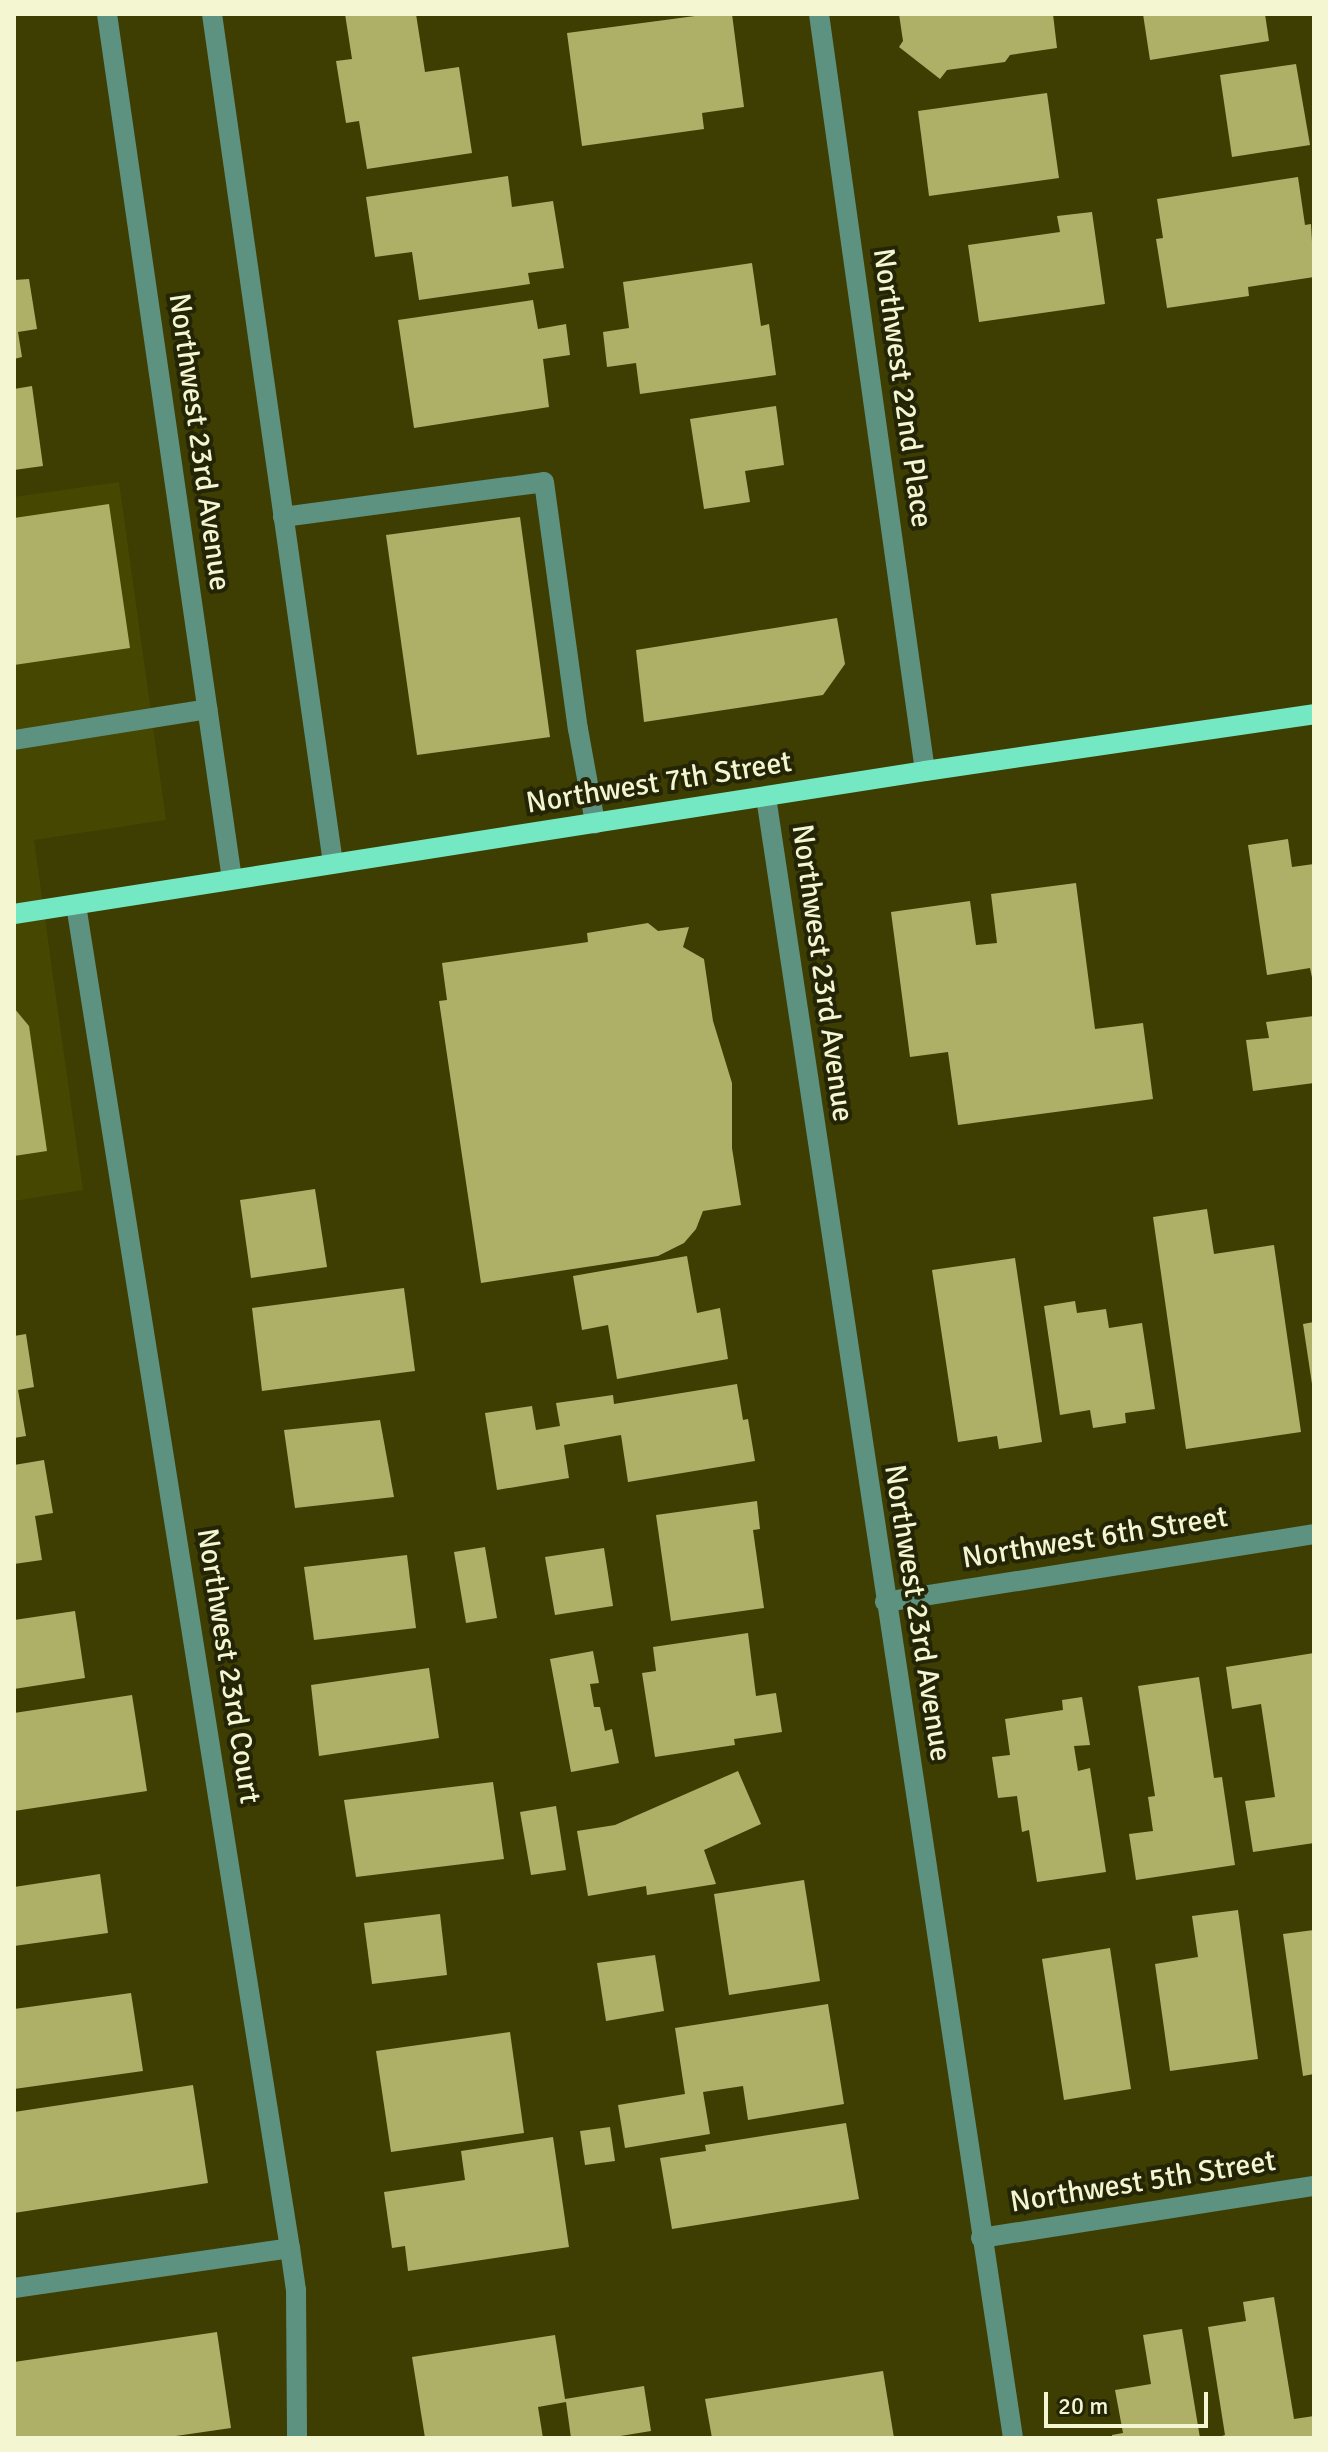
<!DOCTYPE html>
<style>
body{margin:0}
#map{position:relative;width:1328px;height:2452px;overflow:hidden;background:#3e3e02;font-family:Signika,sans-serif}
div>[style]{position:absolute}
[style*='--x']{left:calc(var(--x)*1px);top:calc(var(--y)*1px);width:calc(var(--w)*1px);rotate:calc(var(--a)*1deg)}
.built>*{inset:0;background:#464700}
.building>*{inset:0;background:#aeb068}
.minor>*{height:20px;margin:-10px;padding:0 10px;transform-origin:10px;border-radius:10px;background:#5d9280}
.major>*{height:20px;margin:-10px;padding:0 10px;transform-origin:10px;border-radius:10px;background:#73e8c3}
span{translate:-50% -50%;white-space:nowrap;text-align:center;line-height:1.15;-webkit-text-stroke:8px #242406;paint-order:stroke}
.street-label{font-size:30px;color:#f3f6d1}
.frame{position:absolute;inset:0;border:16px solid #f3f6d1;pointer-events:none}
.scale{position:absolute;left:1044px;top:2392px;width:164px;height:36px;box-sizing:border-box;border:4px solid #f3f6d1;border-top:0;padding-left:10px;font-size:24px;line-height:28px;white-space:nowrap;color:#f3f6d1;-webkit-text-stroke:6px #242406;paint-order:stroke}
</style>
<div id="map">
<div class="built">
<i style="clip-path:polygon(119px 482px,166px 820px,34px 840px,83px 1190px,14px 1201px,14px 497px)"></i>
</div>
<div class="building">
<i style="clip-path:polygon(345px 14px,416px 14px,425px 72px,459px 67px,472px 153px,367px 169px,359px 121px,346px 123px,336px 61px,352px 59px)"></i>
<i style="clip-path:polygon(710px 14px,732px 14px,744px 107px,702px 113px,704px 129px,582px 146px,567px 33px)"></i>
<i style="clip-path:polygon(899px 14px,1053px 14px,1057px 48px,1010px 55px,1005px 62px,947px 70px,940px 79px,899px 47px,903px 41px)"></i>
<i style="clip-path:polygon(1143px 14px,1265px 14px,1269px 41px,1150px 60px)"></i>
<i style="clip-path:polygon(1296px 64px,1310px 145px,1232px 157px,1220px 75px)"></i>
<i style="clip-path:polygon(1047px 93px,1059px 178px,929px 196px,918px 111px)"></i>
<i style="clip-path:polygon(508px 176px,512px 207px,553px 201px,564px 268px,528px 273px,530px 284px,419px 300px,412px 252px,375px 257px,366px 197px)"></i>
<i style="clip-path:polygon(1298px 177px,1305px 225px,1311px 224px,1314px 277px,1248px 287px,1249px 296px,1167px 308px,1156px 239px,1163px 238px,1157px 199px)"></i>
<i style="clip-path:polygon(1092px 212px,1105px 304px,979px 322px,968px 245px,1060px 232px,1057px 216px)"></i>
<i style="clip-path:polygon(752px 263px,761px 326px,769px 324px,776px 375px,640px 394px,636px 363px,607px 367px,603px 332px,629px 328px,623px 282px)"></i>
<i style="clip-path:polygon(29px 279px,37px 329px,18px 332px,22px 357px,14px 359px,14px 280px)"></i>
<i style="clip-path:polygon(533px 300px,538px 329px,566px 324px,570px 355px,543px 359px,549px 407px,414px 428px,398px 320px)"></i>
<i style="clip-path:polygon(32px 386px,43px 466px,14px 470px,14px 389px)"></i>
<i style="clip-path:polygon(776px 406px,784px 465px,745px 471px,750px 502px,704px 509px,690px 419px)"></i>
<i style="clip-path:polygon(109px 504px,130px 648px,14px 665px,14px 518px)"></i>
<i style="clip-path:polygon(520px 517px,550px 737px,417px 755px,386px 535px)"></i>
<i style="clip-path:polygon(837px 618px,845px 664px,823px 695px,644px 722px,636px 650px)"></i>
<i style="clip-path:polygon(1288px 839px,1292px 867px,1314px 864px,1314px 987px,1310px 968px,1267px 975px,1248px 845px)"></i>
<i style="clip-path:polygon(1076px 883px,1095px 1029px,1143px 1023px,1153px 1099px,958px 1125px,948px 1052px,910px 1057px,891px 912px,970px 901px,976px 945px,997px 943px,991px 894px)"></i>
<i style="clip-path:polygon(648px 923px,658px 931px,689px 927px,683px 947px,704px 959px,713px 1021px,732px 1083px,732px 1148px,741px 1205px,703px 1211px,696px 1229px,684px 1243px,658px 1256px,481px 1283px,439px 1001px,447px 1000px,442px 963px,588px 942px,587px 933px)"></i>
<i style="clip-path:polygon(14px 1008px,29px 1026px,47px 1151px,14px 1156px)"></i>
<i style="clip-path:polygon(1314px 1016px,1314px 1083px,1253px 1091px,1246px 1040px,1269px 1038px,1266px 1022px)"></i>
<i style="clip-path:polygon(315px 1189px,327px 1267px,251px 1278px,240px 1200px)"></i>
<i style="clip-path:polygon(1207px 1209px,1214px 1254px,1274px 1245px,1301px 1432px,1186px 1449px,1153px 1217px)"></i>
<i style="clip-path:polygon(687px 1256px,697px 1313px,720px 1308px,728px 1359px,617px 1379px,608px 1325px,582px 1330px,573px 1276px)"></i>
<i style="clip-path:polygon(1015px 1258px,1042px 1442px,999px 1449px,997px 1436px,958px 1442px,932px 1270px)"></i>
<i style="clip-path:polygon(404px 1288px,415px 1371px,262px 1391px,252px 1308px)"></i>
<i style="clip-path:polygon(1075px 1301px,1077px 1313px,1106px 1309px,1109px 1328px,1142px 1323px,1155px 1409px,1125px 1413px,1126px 1423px,1093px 1428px,1090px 1410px,1060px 1415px,1044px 1306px)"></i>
<i style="clip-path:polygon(1314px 1322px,1314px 1384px,1312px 1384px,1303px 1324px)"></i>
<i style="clip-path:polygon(26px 1334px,34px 1387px,18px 1390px,26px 1436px,14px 1438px,14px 1336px)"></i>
<i style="clip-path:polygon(737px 1384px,743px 1420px,748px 1419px,755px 1461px,628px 1482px,621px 1435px,564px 1445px,569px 1478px,497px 1490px,485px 1413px,532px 1406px,536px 1430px,560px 1426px,556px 1403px,613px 1395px,614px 1404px)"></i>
<i style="clip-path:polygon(380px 1420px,394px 1497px,295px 1508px,284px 1430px)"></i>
<i style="clip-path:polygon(44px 1460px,53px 1513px,35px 1516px,42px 1560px,14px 1564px,14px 1465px)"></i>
<i style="clip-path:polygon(757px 1501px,760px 1529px,753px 1530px,764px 1608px,671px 1621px,656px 1515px)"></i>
<i style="clip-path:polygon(485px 1547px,497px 1618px,466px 1623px,454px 1552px)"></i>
<i style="clip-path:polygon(604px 1548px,613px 1606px,555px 1615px,545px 1557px)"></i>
<i style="clip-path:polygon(407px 1555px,416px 1628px,314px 1640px,304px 1567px)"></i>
<i style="clip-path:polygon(75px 1611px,85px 1678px,14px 1689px,14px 1620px)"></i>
<i style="clip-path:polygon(748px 1633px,756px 1696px,776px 1693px,782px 1732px,734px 1739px,735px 1745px,655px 1757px,642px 1673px,656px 1671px,653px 1647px)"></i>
<i style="clip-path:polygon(593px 1651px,599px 1683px,590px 1684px,594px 1707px,600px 1707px,605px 1731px,612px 1729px,619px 1763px,571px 1772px,550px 1659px)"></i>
<i style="clip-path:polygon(1314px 1653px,1314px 1843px,1253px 1852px,1245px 1801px,1275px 1797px,1261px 1704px,1232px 1709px,1226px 1667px)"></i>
<i style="clip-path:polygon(429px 1668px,439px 1738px,319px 1756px,311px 1685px)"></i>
<i style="clip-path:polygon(1199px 1677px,1214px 1778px,1222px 1777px,1235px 1865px,1136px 1880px,1129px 1834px,1153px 1831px,1148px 1797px,1155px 1796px,1138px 1686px)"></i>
<i style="clip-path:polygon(132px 1695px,147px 1791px,14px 1811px,14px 1713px)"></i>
<i style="clip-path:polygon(1082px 1697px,1090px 1745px,1074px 1746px,1078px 1771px,1090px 1768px,1106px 1872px,1037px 1882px,1029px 1830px,1022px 1832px,1017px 1796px,998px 1798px,992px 1757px,1010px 1755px,1005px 1719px,1063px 1710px,1062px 1700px)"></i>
<i style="clip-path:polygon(738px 1771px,761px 1824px,704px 1850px,716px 1884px,647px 1895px,646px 1886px,588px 1896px,577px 1831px,615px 1825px)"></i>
<i style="clip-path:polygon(493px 1782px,504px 1859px,356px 1877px,344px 1800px)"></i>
<i style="clip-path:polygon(556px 1806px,566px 1870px,531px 1875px,520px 1812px)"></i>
<i style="clip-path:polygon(100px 1874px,108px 1933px,14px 1946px,14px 1887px)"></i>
<i style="clip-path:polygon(804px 1880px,820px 1981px,729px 1995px,714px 1894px)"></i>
<i style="clip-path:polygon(1238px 1910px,1258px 2059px,1170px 2071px,1155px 1964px,1198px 1957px,1192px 1916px)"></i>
<i style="clip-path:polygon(440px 1914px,447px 1975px,372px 1984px,364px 1923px)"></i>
<i style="clip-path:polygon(1314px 1930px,1314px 2074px,1303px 2076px,1283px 1934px)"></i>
<i style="clip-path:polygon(1110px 1948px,1131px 2089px,1064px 2100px,1042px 1959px)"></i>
<i style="clip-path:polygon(655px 1955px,664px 2011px,606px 2021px,597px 1963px)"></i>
<i style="clip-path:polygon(131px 1993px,143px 2071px,14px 2089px,14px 2009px)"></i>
<i style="clip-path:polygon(828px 2004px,844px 2104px,748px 2120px,743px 2086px,703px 2092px,710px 2134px,625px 2148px,618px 2105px,685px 2094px,675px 2028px)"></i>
<i style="clip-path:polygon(510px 2032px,524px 2133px,391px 2152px,376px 2051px)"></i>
<i style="clip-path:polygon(193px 2085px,208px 2183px,14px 2213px,14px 2112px)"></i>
<i style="clip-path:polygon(846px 2123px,859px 2199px,672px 2229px,660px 2158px,706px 2151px,705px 2145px)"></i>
<i style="clip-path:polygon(610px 2127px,615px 2161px,585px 2165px,580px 2131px)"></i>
<i style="clip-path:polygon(553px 2137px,569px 2247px,408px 2271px,405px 2246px,392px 2248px,384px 2192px,465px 2180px,461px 2151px)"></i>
<i style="clip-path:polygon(1274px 2297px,1294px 2419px,1314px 2416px,1314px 2438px,1216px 2438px,1225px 2435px,1208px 2327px,1246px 2321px,1243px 2302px)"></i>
<i style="clip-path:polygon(1182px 2329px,1200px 2438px,1112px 2438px,1112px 2435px,1123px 2433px,1115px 2390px,1151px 2384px,1143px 2335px)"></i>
<i style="clip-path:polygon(217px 2332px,231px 2428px,162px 2438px,14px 2438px,14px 2362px)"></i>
<i style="clip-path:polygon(555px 2335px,565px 2399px,644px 2386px,651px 2431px,608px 2438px,571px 2438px,566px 2402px,538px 2407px,543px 2438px,425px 2438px,412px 2357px)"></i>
<i style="clip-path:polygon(883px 2371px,894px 2438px,712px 2438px,705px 2399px)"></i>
</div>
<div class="minor">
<i style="--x:107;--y:14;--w:874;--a:81.78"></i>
<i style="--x:212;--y:14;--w:858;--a:81.89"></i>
<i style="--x:819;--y:14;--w:764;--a:82.03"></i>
<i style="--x:283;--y:517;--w:263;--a:-7.6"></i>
<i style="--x:544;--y:482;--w:249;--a:82.2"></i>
<i style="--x:578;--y:729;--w:96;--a:79.7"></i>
<i style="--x:14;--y:740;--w:196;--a:-9.1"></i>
<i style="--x:766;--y:797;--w:1659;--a:81.44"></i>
<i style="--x:76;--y:905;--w:1360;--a:80.95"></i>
<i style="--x:290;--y:2248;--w:42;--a:81.9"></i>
<i style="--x:296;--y:2290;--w:148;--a:89.6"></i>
<i style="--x:885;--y:1602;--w:434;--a:-9"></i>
<i style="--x:981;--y:2238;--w:337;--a:-8.9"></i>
<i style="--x:14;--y:2288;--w:279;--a:-8.2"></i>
</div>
<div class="major">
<i style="--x:14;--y:914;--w:922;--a:-8.92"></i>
<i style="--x:925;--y:771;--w:393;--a:-8.3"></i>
</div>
<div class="street-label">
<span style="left:902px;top:388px;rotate:82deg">Northwest 22nd Place</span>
<span style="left:199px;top:442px;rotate:82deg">Northwest 23rd Avenue</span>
<span style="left:659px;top:783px;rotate:-9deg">Northwest 7th Street</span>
<span style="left:822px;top:973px;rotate:82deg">Northwest 23rd Avenue</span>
<span style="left:1095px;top:1538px;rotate:-9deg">Northwest 6th Street</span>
<span style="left:917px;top:1613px;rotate:81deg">Northwest 23rd Avenue</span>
<span style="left:228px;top:1666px;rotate:81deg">Northwest 23rd Court</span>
<span style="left:1143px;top:2182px;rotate:-9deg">Northwest 5th Street</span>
</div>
<div class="frame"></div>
<div class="scale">20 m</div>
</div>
